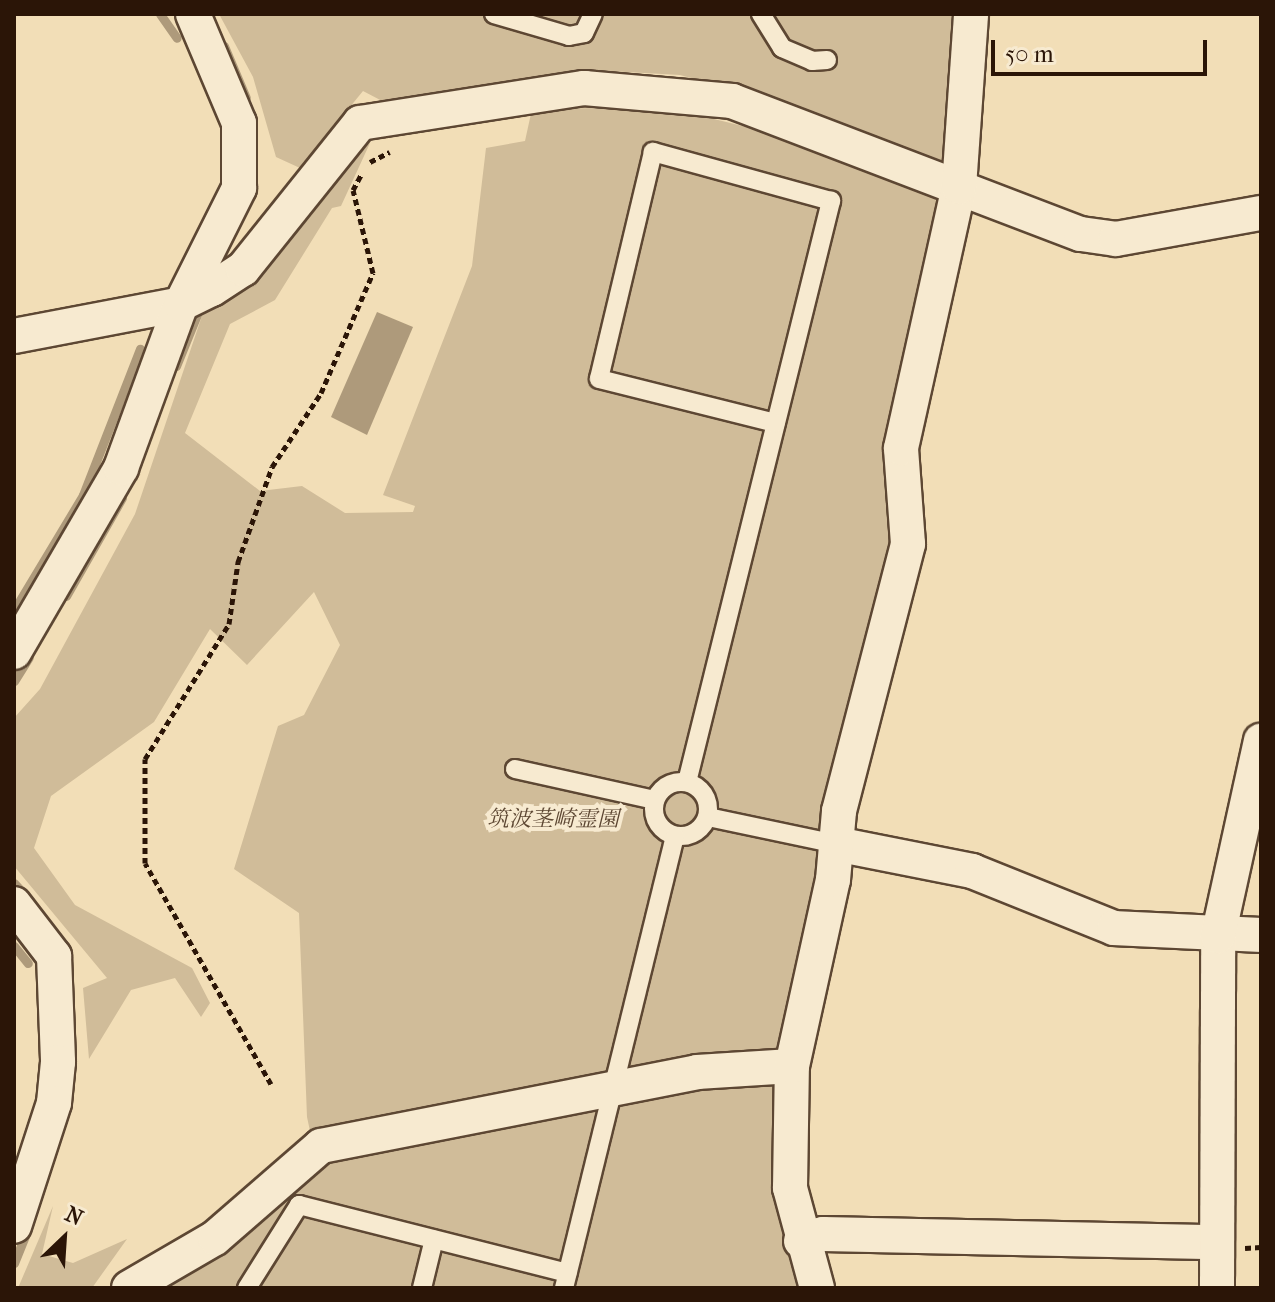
<!DOCTYPE html>
<meta charset="utf-8">
<style>
body{margin:0}
#map{position:relative;width:1275px;height:1302px;overflow:hidden;background:#f2deb7;font-family:"IM FELL French Canon","Noto Serif JP",serif}
div>[style]{position:absolute}
[style*='--x']{left:calc(var(--x)*1px);top:calc(var(--y)*1px);width:calc(var(--w)*1px);rotate:calc(var(--a)*1deg)}
.green>*{inset:0;background:#d0bc99}
.water>*{inset:0;background:#ae9a7b}
.stream>*{height:9px;margin:-4.5px;padding:0 4.5px;transform-origin:4.5px;border-radius:4.5px;background:#ae9a7b}
.path>*{height:5px;margin-top:-2.5px;transform-origin:0;background:repeating-linear-gradient(90deg,#2b1507 0 6px,transparent 0 10px)}
.roads{filter:drop-shadow(2px 0 #5d4733) drop-shadow(-2px 0 #5d4733) drop-shadow(0 2px #5d4733) drop-shadow(0 -2px #5d4733)}
.lane>*{height:18px;margin:-9px;padding:0 9px;transform-origin:9px;border-radius:9px;background:#f7ead0}
.lane>.ring{margin:-9px;padding:0;box-sizing:content-box;background:none;border:18px solid #f7ead0;border-radius:50%}
.street>*{height:34px;margin:-17px;padding:0 17px;transform-origin:17px;border-radius:17px;background:#f7ead0}
span{translate:-50% -50%;white-space:nowrap;text-align:center;line-height:1.15;-webkit-text-stroke:8px #f7ead0;paint-order:stroke}
.park-label{font-size:22px;color:#5d4733;font-style:italic}
.frame{position:absolute;inset:0;border:16px solid #2b1507;pointer-events:none}
.north{position:absolute;left:24px;top:1198px;width:80px;height:80px;-webkit-text-stroke:6px #f7ead0;paint-order:stroke;rotate:25deg;font-size:22px;font-weight:700;line-height:32px;text-align:center;color:#2b1507}
.north::after{content:'';display:block;margin:auto;width:28px;height:36px;background:#2b1507;clip-path:polygon(50% 0,100% 100%,50% 72%,0 100%)}
.scale{position:absolute;left:991px;top:40px;width:216px;height:36px;box-sizing:border-box;border:4px solid #2b1507;border-top:0;padding-left:10px;font-size:24px;line-height:28px;white-space:nowrap;color:#2b1507;-webkit-text-stroke:6px #f7ead0;paint-order:stroke}
</style>
<div id="map">
<div class="green">
<i style="clip-path:polygon(219px 14px,960px 14px,952px 170px,776px 101px,680px 75px,608px 71px,386px 103px,363px 91px,300px 168px,276px 157px,253px 77px)"></i>
<i style="clip-path:polygon(665px 107px,791px 138px,930px 191px,942px 211px,894px 540px,780px 1045px,807px 1288px,153px 1288px,316px 1159px,307px 1117px,299px 913px,234px 869px,278px 726px,304px 715px,340px 645px,314px 592px,247px 665px,210px 629px,154px 722px,51px 796px,34px 848px,75px 905px,192px 968px,210px 1003px,201px 1017px,175px 978px,131px 990px,89px 1059px,83px 988px,107px 978px,14px 866px,14px 718px,40px 689px,135px 514px,205px 307px,343px 159px,370px 143px,341px 206px,332px 208px,275px 300px,230px 324px,185px 433px,260px 491px,302px 486px,345px 513px,413px 512px,415px 506px,383px 495px,472px 266px,486px 148px,525px 141px,532px 109px)"></i>
<i style="clip-path:polygon(53px 1206px,42px 1254px,73px 1263px,127px 1239px,92px 1288px,18px 1288px)"></i>
</div>
<div class="water">
<i style="clip-path:polygon(377px 312px,413px 327px,367px 435px,331px 417px)"></i>
</div>
<div class="stream">
<i style="--x:160;--y:14;--w:29;--a:55"></i>
<i style="--x:224;--y:46;--w:56;--a:67.1"></i>
<i style="--x:176;--y:366;--w:58;--a:-67.8"></i>
<i style="--x:66;--y:596;--w:113;--a:-60.3"></i>
<i style="--x:14;--y:610;--w:134;--a:-59"></i>
<i style="--x:83;--y:495;--w:157;--a:-68.7"></i>
<i style="--x:14;--y:681;--w:28;--a:-58"></i>
<i style="--x:14;--y:883;--w:16;--a:47"></i>
<i style="--x:14;--y:946;--w:22;--a:51"></i>
<i style="--x:14;--y:1263;--w:37;--a:-68"></i>
</div>
<div class="path">
<i style="--x:370;--y:162;--w:22;--a:-27"></i>
<i style="--x:271;--y:1084;--w:254;--a:-119.7"></i>
<i style="--x:145;--y:863;--w:104;--a:-90"></i>
<i style="--x:145;--y:759;--w:159;--a:-58.1"></i>
<i style="--x:229;--y:624;--w:63;--a:-81.7"></i>
<i style="--x:238;--y:562;--w:101;--a:-70.3"></i>
<i style="--x:272;--y:467;--w:89;--a:-56.5"></i>
<i style="--x:321;--y:393;--w:131;--a:-66.6"></i>
<i style="--x:373;--y:273;--w:85;--a:-103.5"></i>
<i style="--x:353;--y:190;--w:19;--a:-62"></i>
<i style="--x:1245;--y:1248;--w:16;--a:-4"></i>
</div>
<div class="roads">
<div class="lane">
<i style="--x:494;--y:14;--w:78;--a:16.3"></i>
<i style="--x:569;--y:36;--w:15;--a:-11"></i>
<i style="--x:584;--y:33;--w:21;--a:-65"></i>
<i style="--x:761;--y:14;--w:40;--a:58"></i>
<i style="--x:782;--y:48;--w:33;--a:23"></i>
<i style="--x:812;--y:61;--w:15;--a:-4"></i>
<i style="--x:515;--y:769;--w:143;--a:12.5"></i>
<i class="ring" style="left:654px;top:782px;width:36px;height:36px"></i>
<i style="--x:687;--y:782;--w:599;--a:-76.08"></i>
<i style="--x:831;--y:201;--w:185;--a:-164.6"></i>
<i style="--x:653;--y:152;--w:233;--a:103.4"></i>
<i style="--x:599;--y:379;--w:182;--a:14"></i>
<i style="--x:708;--y:817;--w:131;--a:11.9"></i>
<i style="--x:247;--y:1288;--w:98;--a:-57.9"></i>
<i style="--x:299;--y:1205;--w:277;--a:14.2"></i>
<i style="--x:422;--y:1288;--w:50;--a:-76.2"></i>
<i style="--x:564;--y:1288;--w:465;--a:-76.2"></i>
</div>
<div class="street">
<i style="--x:14;--y:336;--w:170;--a:-10.8"></i>
<i style="--x:181;--y:304;--w:34;--a:-26"></i>
<i style="--x:212;--y:289;--w:37;--a:-33"></i>
<i style="--x:243;--y:269;--w:187;--a:-51.3"></i>
<i style="--x:360;--y:123;--w:227;--a:-8.9"></i>
<i style="--x:584;--y:88;--w:149;--a:5"></i>
<i style="--x:732;--y:101;--w:373;--a:20.9"></i>
<i style="--x:1081;--y:234;--w:35;--a:8"></i>
<i style="--x:1116;--y:239;--w:147;--a:-10.2"></i>
<i style="--x:14;--y:652;--w:213;--a:-59.8"></i>
<i style="--x:121;--y:468;--w:175;--a:-69.9"></i>
<i style="--x:181;--y:304;--w:130;--a:-63.4"></i>
<i style="--x:239;--y:188;--w:65;--a:-90"></i>
<i style="--x:239;--y:123;--w:118;--a:-112.9"></i>
<i style="--x:836;--y:844;--w:139;--a:11.2"></i>
<i style="--x:972;--y:871;--w:153;--a:21.9"></i>
<i style="--x:1114;--y:928;--w:147;--a:2.7"></i>
<i style="--x:14;--y:904;--w:66;--a:52.4"></i>
<i style="--x:54;--y:956;--w:106;--a:87.8"></i>
<i style="--x:58;--y:1062;--w:41;--a:95.6"></i>
<i style="--x:54;--y:1103;--w:129;--a:108"></i>
<i style="--x:801;--y:1241;--w:23;--a:-18"></i>
<i style="--x:823;--y:1234;--w:394;--a:1.2"></i>
<i style="--x:129;--y:1288;--w:99;--a:-30.2"></i>
<i style="--x:215;--y:1238;--w:140;--a:-41"></i>
<i style="--x:321;--y:1146;--w:383;--a:-11.1"></i>
<i style="--x:697;--y:1072;--w:95;--a:-3.6"></i>
<i style="--x:817;--y:1288;--w:104;--a:-105.1"></i>
<i style="--x:790;--y:1188;--w:122;--a:-89.1"></i>
<i style="--x:792;--y:1066;--w:190;--a:-77.6"></i>
<i style="--x:833;--y:880;--w:69;--a:-85"></i>
<i style="--x:839;--y:811;--w:276;--a:-75.5"></i>
<i style="--x:908;--y:544;--w:96;--a:-94.2"></i>
<i style="--x:901;--y:448;--w:267;--a:-77.5"></i>
<i style="--x:959;--y:187;--w:173;--a:-86"></i>
<i style="--x:1217;--y:1288;--w:352;--a:-89.8"></i>
<i style="--x:1218;--y:936;--w:200;--a:-77.6"></i>
</div>
</div>
<div class="park-label">
<span style="left:553px;top:820px">筑波茎崎霊園</span>
</div>
<div class="frame"></div>
<div class="north">N</div>
<div class="scale">50 m</div>
</div>
